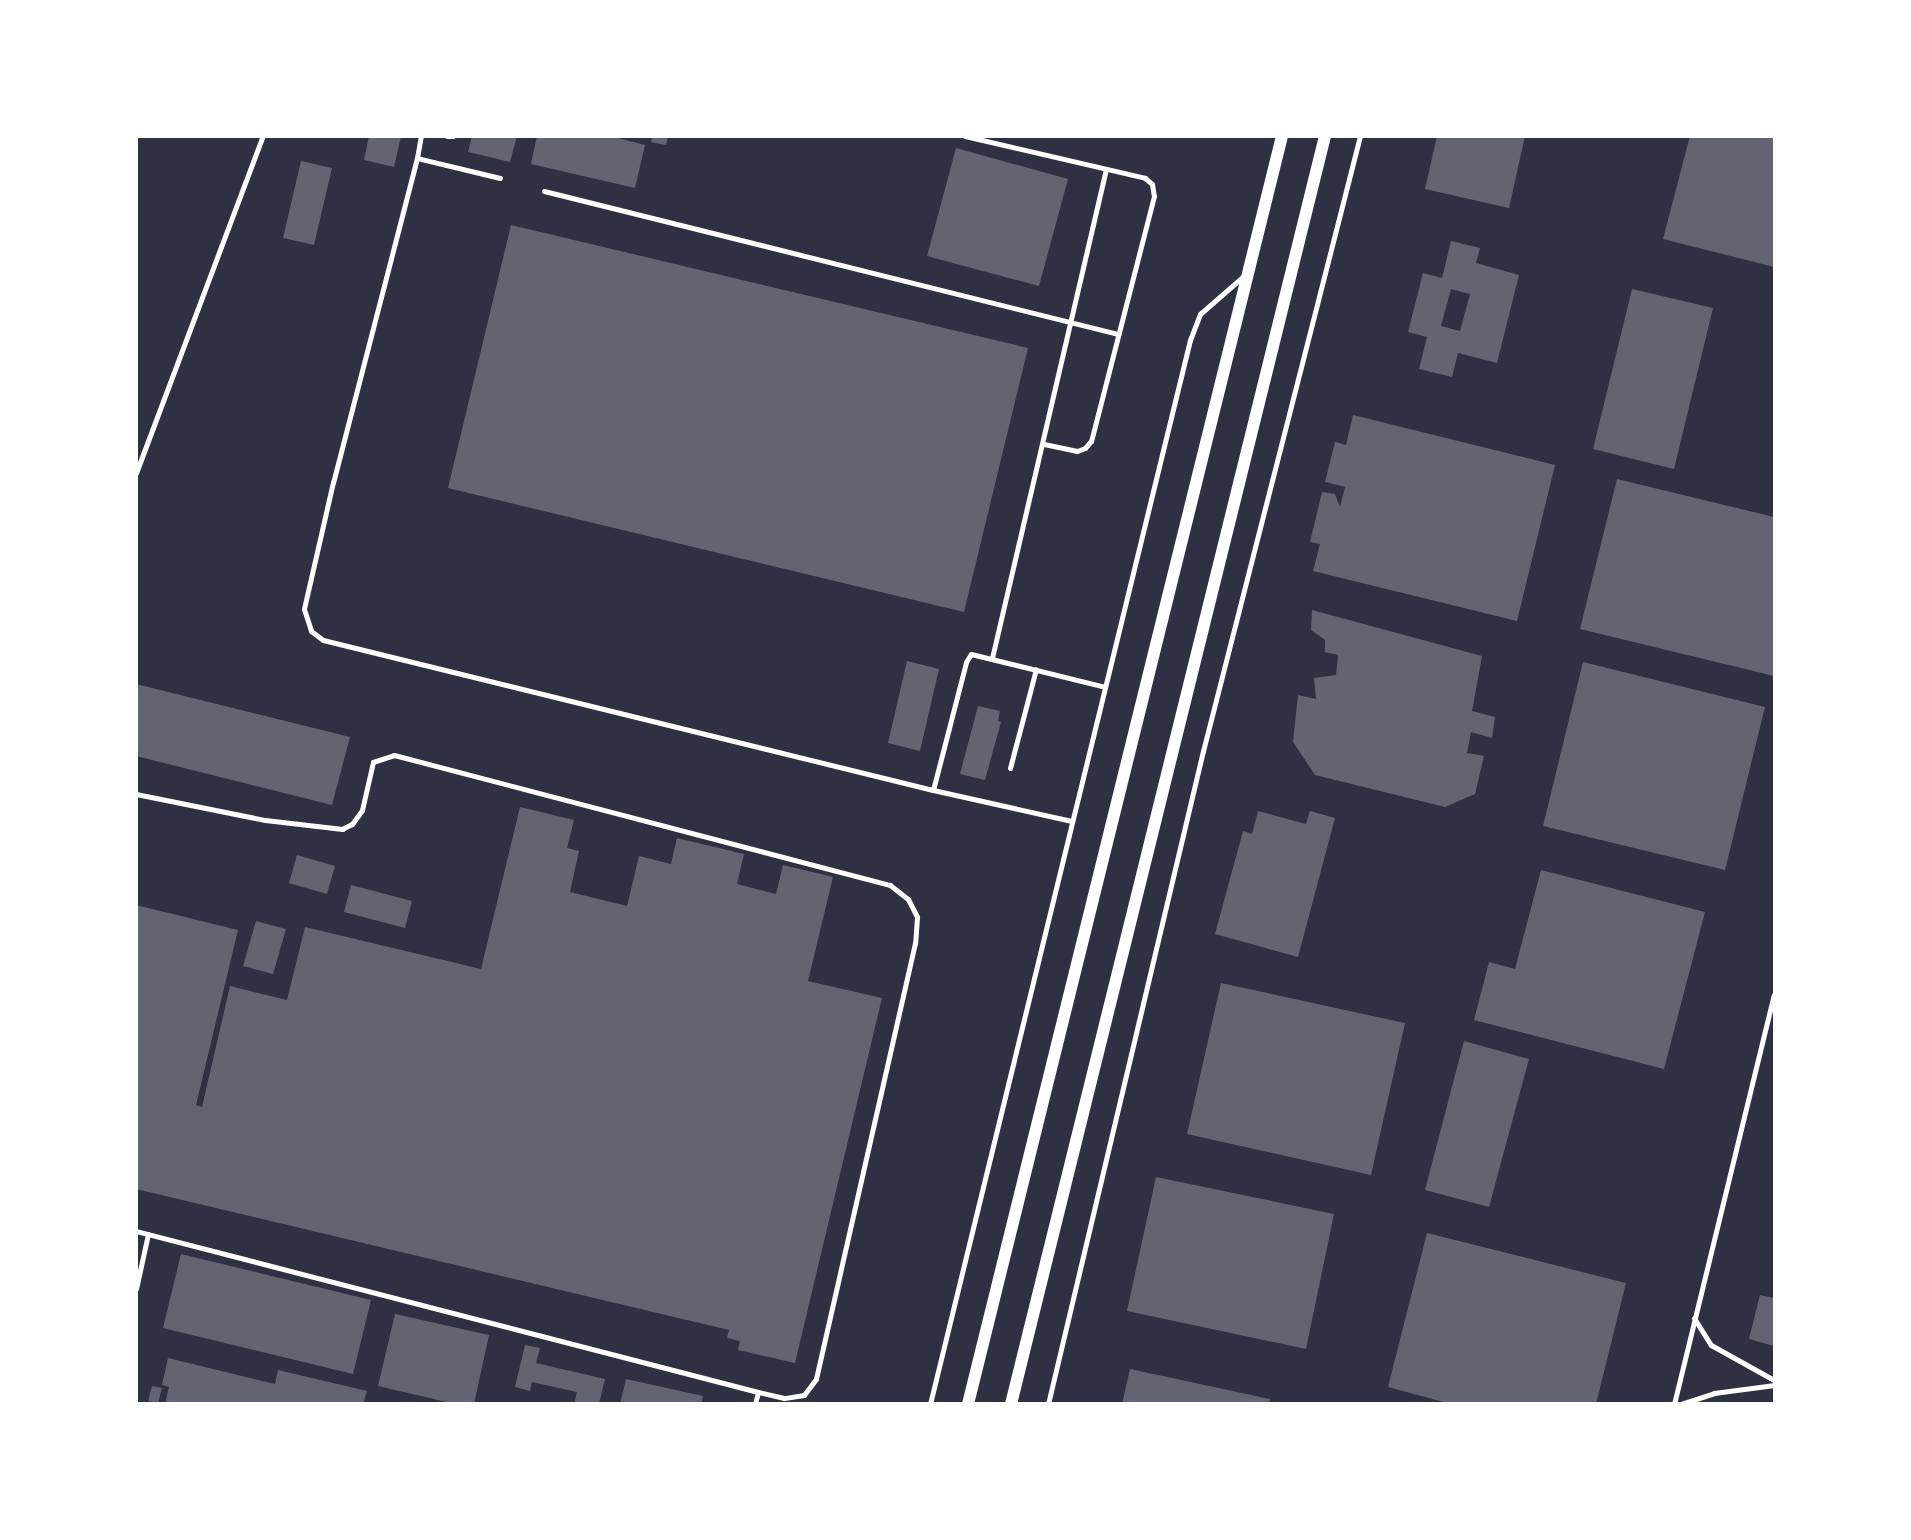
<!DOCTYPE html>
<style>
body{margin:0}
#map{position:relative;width:1911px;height:1540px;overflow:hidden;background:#2d3142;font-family:Jost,sans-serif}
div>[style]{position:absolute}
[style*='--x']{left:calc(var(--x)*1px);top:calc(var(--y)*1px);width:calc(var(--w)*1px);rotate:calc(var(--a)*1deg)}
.building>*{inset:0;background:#626471}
.service>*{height:5px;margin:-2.5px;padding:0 2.5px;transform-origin:2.5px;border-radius:2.5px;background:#fff}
.tertiary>*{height:12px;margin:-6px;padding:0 6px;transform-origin:6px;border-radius:6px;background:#fff}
span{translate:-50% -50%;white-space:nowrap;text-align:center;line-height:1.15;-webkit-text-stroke:7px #fff;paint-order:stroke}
.frame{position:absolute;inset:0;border:138px solid #fff;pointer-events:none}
</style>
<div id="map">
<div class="building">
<i style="clip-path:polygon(369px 136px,401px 136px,394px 167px,364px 160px)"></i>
<i style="clip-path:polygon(472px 136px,517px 136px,510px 162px,468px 152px)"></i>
<i style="clip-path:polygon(537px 136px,610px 136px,645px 145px,635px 188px,531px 164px)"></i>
<i style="clip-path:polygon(653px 136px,668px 136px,666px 145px,651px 142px)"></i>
<i style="clip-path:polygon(1437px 136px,1525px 136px,1509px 208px,1425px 189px)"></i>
<i style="clip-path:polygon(1690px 136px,1774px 136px,1774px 267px,1663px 239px)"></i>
<i style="clip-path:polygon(956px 148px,1068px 179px,1039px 286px,927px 256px)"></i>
<i style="clip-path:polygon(301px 161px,332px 168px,314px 245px,283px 238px)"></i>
<i style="clip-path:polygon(511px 225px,1028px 348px,964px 612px,448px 488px)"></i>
<i style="clip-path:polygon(evenodd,1451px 241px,1480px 248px,1476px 263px,1519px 275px,1497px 363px,1458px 353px,1452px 377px,1419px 369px,1427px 337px,1408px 332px,1423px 273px,1442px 278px,1451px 241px,1451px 289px,1470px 294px,1460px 331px,1441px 326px,1451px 289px)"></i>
<i style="clip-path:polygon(1632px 289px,1713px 308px,1674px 469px,1593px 449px)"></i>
<i style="clip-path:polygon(1353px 415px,1555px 465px,1517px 621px,1313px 571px,1320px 544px,1310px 542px,1322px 492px,1335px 494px,1340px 507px,1345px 487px,1325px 482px,1335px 442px,1346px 445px)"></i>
<i style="clip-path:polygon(1617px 479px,1774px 517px,1774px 676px,1580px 629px)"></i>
<i style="clip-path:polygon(1312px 610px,1482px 656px,1472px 711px,1495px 717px,1492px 738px,1471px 732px,1467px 753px,1484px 756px,1475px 794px,1445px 807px,1315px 775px,1293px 742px,1298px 695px,1316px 699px,1314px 678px,1336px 675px,1338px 655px,1325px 652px,1325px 640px,1311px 630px)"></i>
<i style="clip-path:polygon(907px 661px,939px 669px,920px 751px,888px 743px)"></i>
<i style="clip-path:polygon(1583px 662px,1765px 707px,1725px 870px,1543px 826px)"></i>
<i style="clip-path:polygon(136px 684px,350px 737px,332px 805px,136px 756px)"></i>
<i style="clip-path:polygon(978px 706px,1000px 711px,998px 721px,1001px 722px,985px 780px,960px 774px)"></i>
<i style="clip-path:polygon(520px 807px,574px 820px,567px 848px,579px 851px,570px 892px,627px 906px,639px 856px,671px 864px,677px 838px,744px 854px,737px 884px,776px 894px,783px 865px,833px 877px,808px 981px,882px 998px,795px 1363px,738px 1350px,740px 1341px,727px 1338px,729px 1330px,136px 1189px,136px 905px,238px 930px,196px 1105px,202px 1107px,230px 986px,287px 1000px,305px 927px,481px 969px)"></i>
<i style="clip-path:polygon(1258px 811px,1306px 824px,1310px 811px,1335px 818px,1298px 957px,1215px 934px,1243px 831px,1252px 834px)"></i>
<i style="clip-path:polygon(297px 855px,335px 866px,327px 894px,289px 883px)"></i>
<i style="clip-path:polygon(1541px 870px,1705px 912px,1664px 1069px,1474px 1020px,1489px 962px,1515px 969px)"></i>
<i style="clip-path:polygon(351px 885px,412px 901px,405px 928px,344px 912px)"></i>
<i style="clip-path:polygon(256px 921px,286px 929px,273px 974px,243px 966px)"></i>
<i style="clip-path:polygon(1221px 983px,1405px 1023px,1371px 1175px,1187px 1134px)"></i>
<i style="clip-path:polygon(1464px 1041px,1529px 1059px,1489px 1207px,1425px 1190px)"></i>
<i style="clip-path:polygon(1156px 1177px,1334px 1214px,1306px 1349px,1127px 1311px)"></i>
<i style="clip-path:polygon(1427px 1233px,1626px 1283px,1596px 1404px,1451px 1404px,1388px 1387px)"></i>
<i style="clip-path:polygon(181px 1254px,371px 1300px,353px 1374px,163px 1328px)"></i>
<i style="clip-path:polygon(1760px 1295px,1774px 1298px,1774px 1346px,1749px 1339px)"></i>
<i style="clip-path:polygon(395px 1314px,489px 1335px,474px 1404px,455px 1404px,378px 1386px)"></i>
<i style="clip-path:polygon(525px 1345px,540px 1348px,536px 1363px,605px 1379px,599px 1404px,574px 1404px,577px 1392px,532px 1382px,530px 1391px,515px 1387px)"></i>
<i style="clip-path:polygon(168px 1358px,275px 1384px,278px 1370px,367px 1391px,363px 1404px,165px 1404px,169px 1387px,162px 1385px)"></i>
<i style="clip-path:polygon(1130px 1369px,1270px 1399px,1269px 1404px,1122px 1404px)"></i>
<i style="clip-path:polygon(626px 1379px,703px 1396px,701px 1404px,620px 1404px)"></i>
<i style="clip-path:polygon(152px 1386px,162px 1388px,158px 1403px,148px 1401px)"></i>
</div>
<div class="service">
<i style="--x:447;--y:136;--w:6;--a:0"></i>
<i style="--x:965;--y:136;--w:185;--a:13.1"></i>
<i style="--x:1145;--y:178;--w:9;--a:41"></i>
<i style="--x:1152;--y:184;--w:12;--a:81"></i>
<i style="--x:1154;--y:196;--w:253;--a:104.4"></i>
<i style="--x:1091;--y:441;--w:9;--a:131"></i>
<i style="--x:1085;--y:448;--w:9;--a:159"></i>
<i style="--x:1077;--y:451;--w:35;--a:-168"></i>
<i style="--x:417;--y:158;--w:22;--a:-80"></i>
<i style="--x:500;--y:178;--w:85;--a:-166.5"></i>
<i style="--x:417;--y:158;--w:335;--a:104.5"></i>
<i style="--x:333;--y:482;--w:130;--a:102.9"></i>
<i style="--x:304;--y:609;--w:23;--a:72"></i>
<i style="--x:311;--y:631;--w:15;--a:37"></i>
<i style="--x:323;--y:640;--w:628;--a:13.82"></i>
<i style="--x:933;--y:790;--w:132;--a:-75.5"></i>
<i style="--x:966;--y:662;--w:9;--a:-58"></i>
<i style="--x:971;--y:654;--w:138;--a:13.8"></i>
<i style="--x:544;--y:191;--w:592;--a:13.99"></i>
<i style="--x:136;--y:473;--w:360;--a:-69.4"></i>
<i style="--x:992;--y:658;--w:502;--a:-76.88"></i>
<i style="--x:1010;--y:768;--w:102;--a:-75.3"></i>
<i style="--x:933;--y:790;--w:142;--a:12.6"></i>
<i style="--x:136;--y:794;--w:132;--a:11.4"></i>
<i style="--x:265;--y:820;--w:78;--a:6.7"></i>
<i style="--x:342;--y:829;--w:11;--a:-27"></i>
<i style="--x:352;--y:824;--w:17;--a:-54"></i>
<i style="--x:362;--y:810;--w:49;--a:-77.1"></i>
<i style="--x:373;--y:762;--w:22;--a:-18"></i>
<i style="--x:394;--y:755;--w:513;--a:14.69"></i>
<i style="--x:890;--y:885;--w:23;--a:38"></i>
<i style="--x:908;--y:899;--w:20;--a:63"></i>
<i style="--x:917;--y:917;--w:26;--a:94"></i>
<i style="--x:915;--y:943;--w:447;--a:102.8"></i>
<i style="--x:816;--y:1379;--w:20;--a:127"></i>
<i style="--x:804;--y:1395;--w:20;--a:171"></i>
<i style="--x:784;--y:1398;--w:27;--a:-167"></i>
<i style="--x:758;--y:1392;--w:642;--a:-165.49"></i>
<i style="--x:136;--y:1289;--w:56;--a:-77.7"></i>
<i style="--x:1694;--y:1318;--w:32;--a:58"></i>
<i style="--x:1711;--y:1345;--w:72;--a:29.1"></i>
<i style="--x:755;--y:1404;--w:12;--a:-76"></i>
<i style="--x:930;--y:1404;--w:1095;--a:-76.27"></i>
<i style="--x:1190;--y:340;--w:28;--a:-69"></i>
<i style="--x:1200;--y:314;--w:61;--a:-41"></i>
<i style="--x:1048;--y:1404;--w:671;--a:-76.65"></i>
<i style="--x:1203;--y:751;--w:635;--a:-75.68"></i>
<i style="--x:1674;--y:1404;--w:421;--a:-76.3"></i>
<i style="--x:1681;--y:1404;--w:35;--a:-18"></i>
<i style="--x:1714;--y:1393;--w:61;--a:-7.6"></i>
</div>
<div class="tertiary">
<i style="--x:968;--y:1404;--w:1306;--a:-76.09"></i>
<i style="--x:1011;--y:1404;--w:1306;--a:-76.09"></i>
</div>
<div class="frame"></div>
</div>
